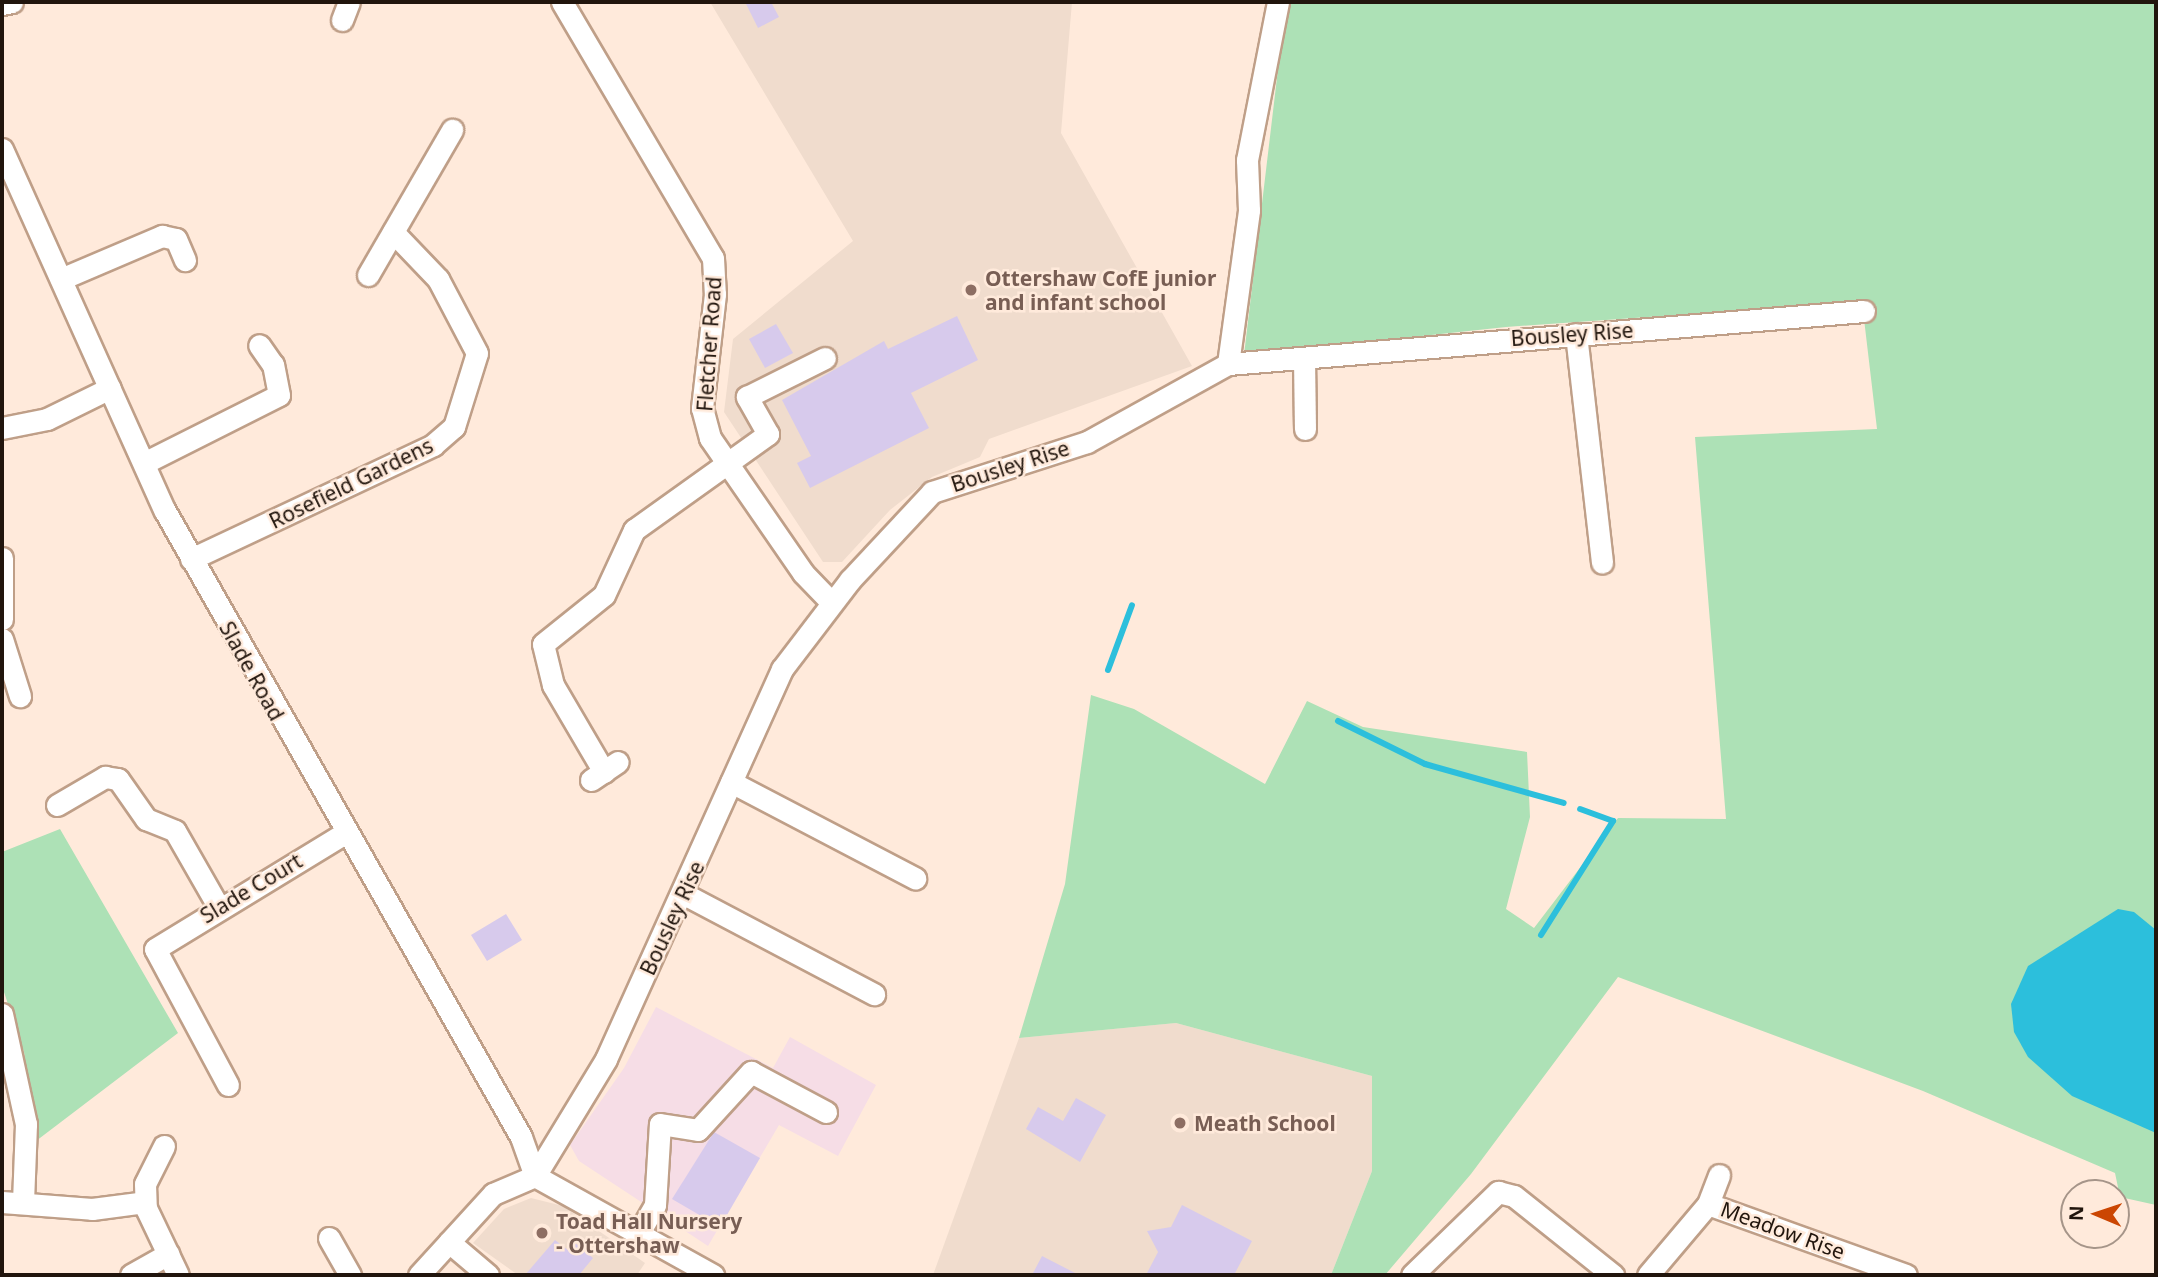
<!DOCTYPE html>
<style>
body{margin:0}
#map{position:relative;width:2158px;height:1277px;overflow:hidden;background:#ffeadb;font-family:"Noto Sans",sans-serif}
div>[style]{position:absolute}
[style*='--x']{left:calc(var(--x)*1px);top:calc(var(--y)*1px);width:calc(var(--w)*1px);rotate:calc(var(--a)*1deg)}
.industrial>*{inset:0;background:#f6dde6}
.education>*{inset:0;background:#f0dccd}
.green>*{inset:0;background:#ade1b6}
.water>*{inset:0;background:#2cbfdc}
.stream>*{height:6px;margin:-3px;padding:0 3px;transform-origin:3px;border-radius:3px;background:#2cbfdc}
.building>*{inset:0;background:#d7caec}
.roads{filter:drop-shadow(2px 0 #bf9f88) drop-shadow(-2px 0 #bf9f88) drop-shadow(0 2px #bf9f88) drop-shadow(0 -2px #bf9f88)}
.minor>*{height:21px;margin:-10.5px;padding:0 10.5px;transform-origin:10.5px;border-radius:10.5px;background:#fff}
.dots>*{width:19px;height:19px;translate:-50% -50%;box-sizing:border-box;border:4px solid #ffeadb;border-radius:50%}
span{translate:-50% -50%;white-space:nowrap;text-align:center;line-height:1.15;-webkit-text-stroke:5px #ffeadb;paint-order:stroke}
.education-label{font-size:21px;color:#785e54;font-weight:700}
.left{translate:0 -50%;text-align:left}
.street-label{font-size:21px;color:#21150d}
.frame{position:absolute;inset:0;border:4px solid #21150d;pointer-events:none}
.north{position:absolute;left:2060px;top:1179px;width:70px;height:70px;box-sizing:border-box;background:#ffeadb;border:2px solid #a69589;border-radius:50%;rotate:272deg;font-size:19px;font-weight:700;line-height:28px;text-align:center;color:#21150d}
.north::after{content:'';display:block;margin:auto;width:24px;height:32px;background:#cb4602;clip-path:polygon(50% 0,100% 100%,50% 72%,0 100%)}
</style>
<div id="map">
<div class="industrial">
<i style="clip-path:polygon(656px 1007px,773px 1068px,790px 1037px,876px 1085px,838px 1156px,779px 1125px,708px 1246px,579px 1161px,570px 1145px,624px 1068px)"></i>
</div>
<div class="education">
<i style="clip-path:polygon(710px 2px,1072px 2px,1061px 133px,1192px 366px,989px 439px,980px 457px,932px 477px,890px 510px,842px 562px,823px 562px,724px 412px,733px 339px,853px 241px)"></i>
<i style="clip-path:polygon(1176px 1023px,1372px 1076px,1372px 1171px,1331px 1275px,933px 1275px,1019px 1038px)"></i>
<i style="clip-path:polygon(531px 1198px,563px 1206px,645px 1263px,637px 1275px,518px 1275px,473px 1243px,504px 1209px)"></i>
</div>
<div class="green">
<i style="clip-path:polygon(1286px 2px,2156px 2px,2156px 1205px,2120px 1197px,2115px 1173px,1923px 1091px,1618px 977px,1471px 1174px,1385px 1275px,1331px 1275px,1372px 1171px,1372px 1076px,1176px 1023px,1019px 1038px,1065px 884px,1091px 695px,1134px 709px,1265px 784px,1307px 701px,1363px 727px,1527px 752px,1530px 817px,1506px 909px,1534px 928px,1618px 818px,1726px 819px,1695px 437px,1877px 429px,1862px 302px,1506px 327px,1244px 355px)"></i>
<i style="clip-path:polygon(60px 829px,178px 1033px,36px 1141px,24px 1052px,2px 986px,2px 852px)"></i>
</div>
<div class="water">
<i style="clip-path:polygon(2118px 909px,2134px 912px,2156px 930px,2156px 1133px,2072px 1096px,2028px 1057px,2014px 1032px,2011px 1004px,2028px 966px)"></i>
</div>
<div class="stream">
<i style="--x:1108;--y:670;--w:69;--a:-69.7"></i>
<i style="--x:1338;--y:721;--w:97;--a:26.3"></i>
<i style="--x:1425;--y:764;--w:144;--a:15.7"></i>
<i style="--x:1541;--y:935;--w:135;--a:-57.7"></i>
<i style="--x:1613;--y:821;--w:35;--a:-160"></i>
</div>
<div class="building">
<i style="clip-path:polygon(745px 2px,771px 2px,779px 17px,758px 28px)"></i>
<i style="clip-path:polygon(957px 316px,978px 360px,911px 393px,929px 428px,810px 488px,797px 463px,811px 456px,782px 400px,884px 341px,888px 349px)"></i>
<i style="clip-path:polygon(776px 324px,793px 353px,765px 368px,749px 339px)"></i>
<i style="clip-path:polygon(506px 914px,522px 940px,487px 961px,471px 935px)"></i>
<i style="clip-path:polygon(1076px 1098px,1106px 1115px,1080px 1162px,1026px 1129px,1038px 1107px,1063px 1121px)"></i>
<i style="clip-path:polygon(714px 1132px,760px 1158px,720px 1227px,672px 1199px)"></i>
<i style="clip-path:polygon(1182px 1205px,1252px 1241px,1234px 1275px,1146px 1275px,1158px 1252px,1147px 1231px,1171px 1227px)"></i>
<i style="clip-path:polygon(555px 1240px,569px 1251px,575px 1243px,593px 1258px,579px 1275px,525px 1275px)"></i>
<i style="clip-path:polygon(1042px 1256px,1079px 1275px,1032px 1275px)"></i>
</div>
<div class="roads">
<div class="minor">
<i style="--x:562;--y:2;--w:297;--a:59.5"></i>
<i style="--x:713;--y:258;--w:36;--a:87"></i>
<i style="--x:715;--y:294;--w:115;--a:96.5"></i>
<i style="--x:702;--y:408;--w:31;--a:75"></i>
<i style="--x:710;--y:438;--w:164;--a:55.4"></i>
<i style="--x:803;--y:573;--w:40;--a:46"></i>
<i style="--x:2;--y:4;--w:10;--a:-11"></i>
<i style="--x:342;--y:20;--w:19;--a:-69"></i>
<i style="--x:2;--y:149;--w:397;--a:65.8"></i>
<i style="--x:165;--y:511;--w:720;--a:60.37"></i>
<i style="--x:521;--y:1137;--w:41;--a:70.3"></i>
<i style="--x:368;--y:275;--w:168;--a:-59.9"></i>
<i style="--x:61;--y:279;--w:110;--a:-23.1"></i>
<i style="--x:162;--y:236;--w:14;--a:12"></i>
<i style="--x:176;--y:239;--w:23;--a:67"></i>
<i style="--x:1576;--y:334;--w:230;--a:83.5"></i>
<i style="--x:1304;--y:358;--w:71;--a:89.2"></i>
<i style="--x:1228;--y:364;--w:155;--a:-82.2"></i>
<i style="--x:1249;--y:210;--w:50;--a:-92.3"></i>
<i style="--x:1247;--y:160;--w:161;--a:-78.9"></i>
<i style="--x:2;--y:428;--w:46;--a:-11.3"></i>
<i style="--x:47;--y:419;--w:70;--a:-26.2"></i>
<i style="--x:144;--y:463;--w:151;--a:-26.7"></i>
<i style="--x:279;--y:395;--w:31;--a:-101"></i>
<i style="--x:273;--y:365;--w:24;--a:-125"></i>
<i style="--x:2;--y:558;--w:61;--a:90"></i>
<i style="--x:191;--y:559;--w:268;--a:-25.2"></i>
<i style="--x:433;--y:445;--w:28;--a:-41"></i>
<i style="--x:454;--y:427;--w:77;--a:-72.7"></i>
<i style="--x:477;--y:353;--w:84;--a:-117.8"></i>
<i style="--x:438;--y:279;--w:65;--a:-133.8"></i>
<i style="--x:2;--y:639;--w:60;--a:72.5"></i>
<i style="--x:604;--y:772;--w:101;--a:-120.4"></i>
<i style="--x:553;--y:685;--w:42;--a:-103.7"></i>
<i style="--x:543;--y:644;--w:78;--a:-38.8"></i>
<i style="--x:604;--y:595;--w:72;--a:-65.2"></i>
<i style="--x:634;--y:530;--w:165;--a:-35.6"></i>
<i style="--x:768;--y:434;--w:43;--a:-119.6"></i>
<i style="--x:747;--y:397;--w:87;--a:-26.6"></i>
<i style="--x:591;--y:780;--w:32;--a:-34"></i>
<i style="--x:731;--y:782;--w:208;--a:27.6"></i>
<i style="--x:57;--y:805;--w:56;--a:-30.3"></i>
<i style="--x:105;--y:777;--w:13;--a:9"></i>
<i style="--x:118;--y:779;--w:49;--a:55"></i>
<i style="--x:146;--y:819;--w:31;--a:22"></i>
<i style="--x:175;--y:831;--w:86;--a:60.2"></i>
<i style="--x:684;--y:894;--w:215;--a:27.8"></i>
<i style="--x:2;--y:1014;--w:113;--a:77.7"></i>
<i style="--x:26;--y:1124;--w:79;--a:92.2"></i>
<i style="--x:228;--y:1085;--w:154;--a:-118.2"></i>
<i style="--x:155;--y:949;--w:223;--a:-31.4"></i>
<i style="--x:164;--y:1146;--w:42;--a:116.6"></i>
<i style="--x:145;--y:1184;--w:24;--a:88"></i>
<i style="--x:146;--y:1208;--w:74;--a:64.5"></i>
<i style="--x:535;--y:1176;--w:137;--a:-58.7"></i>
<i style="--x:606;--y:1059;--w:428;--a:-65.7"></i>
<i style="--x:782;--y:669;--w:112;--a:-52.6"></i>
<i style="--x:850;--y:580;--w:120;--a:-47"></i>
<i style="--x:932;--y:492;--w:163;--a:-17.9"></i>
<i style="--x:1087;--y:442;--w:161;--a:-29"></i>
<i style="--x:1228;--y:364;--w:638;--a:-4.76"></i>
<i style="--x:2;--y:1202;--w:90;--a:4.4"></i>
<i style="--x:92;--y:1209;--w:53;--a:-7.5"></i>
<i style="--x:1708;--y:1204;--w:31;--a:-69"></i>
<i style="--x:640;--y:1231;--w:30;--a:-60"></i>
<i style="--x:655;--y:1205;--w:81;--a:-86.5"></i>
<i style="--x:660;--y:1124;--w:38;--a:9"></i>
<i style="--x:698;--y:1130;--w:79;--a:-47.6"></i>
<i style="--x:751;--y:1072;--w:85;--a:28.1"></i>
<i style="--x:329;--y:1238;--w:43;--a:60.4"></i>
<i style="--x:449;--y:1242;--w:51;--a:40.2"></i>
<i style="--x:131;--y:1275;--w:43;--a:-29.6"></i>
<i style="--x:419;--y:1275;--w:110;--a:-47.6"></i>
<i style="--x:493;--y:1194;--w:46;--a:-23.2"></i>
<i style="--x:535;--y:1176;--w:204;--a:29.1"></i>
<i style="--x:1412;--y:1275;--w:120;--a:-44"></i>
<i style="--x:1498;--y:1192;--w:16;--a:14"></i>
<i style="--x:1514;--y:1196;--w:127;--a:38.6"></i>
<i style="--x:1648;--y:1275;--w:93;--a:-49.8"></i>
<i style="--x:1708;--y:1204;--w:210;--a:19.7"></i>
</div>
</div>
<div class="dots">
<i style="left:971px;top:290px;background:#8d6e63"></i>
<i style="left:1180px;top:1123px;background:#8d6e63"></i>
<i style="left:542px;top:1233px;background:#8d6e63"></i>
</div>
<div class="education-label">
<span class="left" style="left:985px;top:290px">Ottershaw CofE junior<br>and infant school</span>
<span class="left" style="left:1194px;top:1123px">Meath School</span>
<span class="left" style="left:556px;top:1233px">Toad Hall Nursery<br>- Ottershaw</span>
</div>
<div class="street-label">
<span style="left:1572px;top:334px;rotate:-4deg">Bousley Rise</span>
<span style="left:709px;top:344px;rotate:-86deg">Fletcher Road</span>
<span style="left:1010px;top:466px;rotate:-18deg">Bousley Rise</span>
<span style="left:351px;top:483px;rotate:-26deg">Rosefield Gardens</span>
<span style="left:252px;top:671px;rotate:61deg">Slade Road</span>
<span style="left:251px;top:888px;rotate:-31deg">Slade Court</span>
<span style="left:672px;top:918px;rotate:-65deg">Bousley Rise</span>
<span style="left:1783px;top:1230px;rotate:20deg">Meadow Rise</span>
</div>
<div class="frame"></div>
<div class="north">N</div>
</div>
